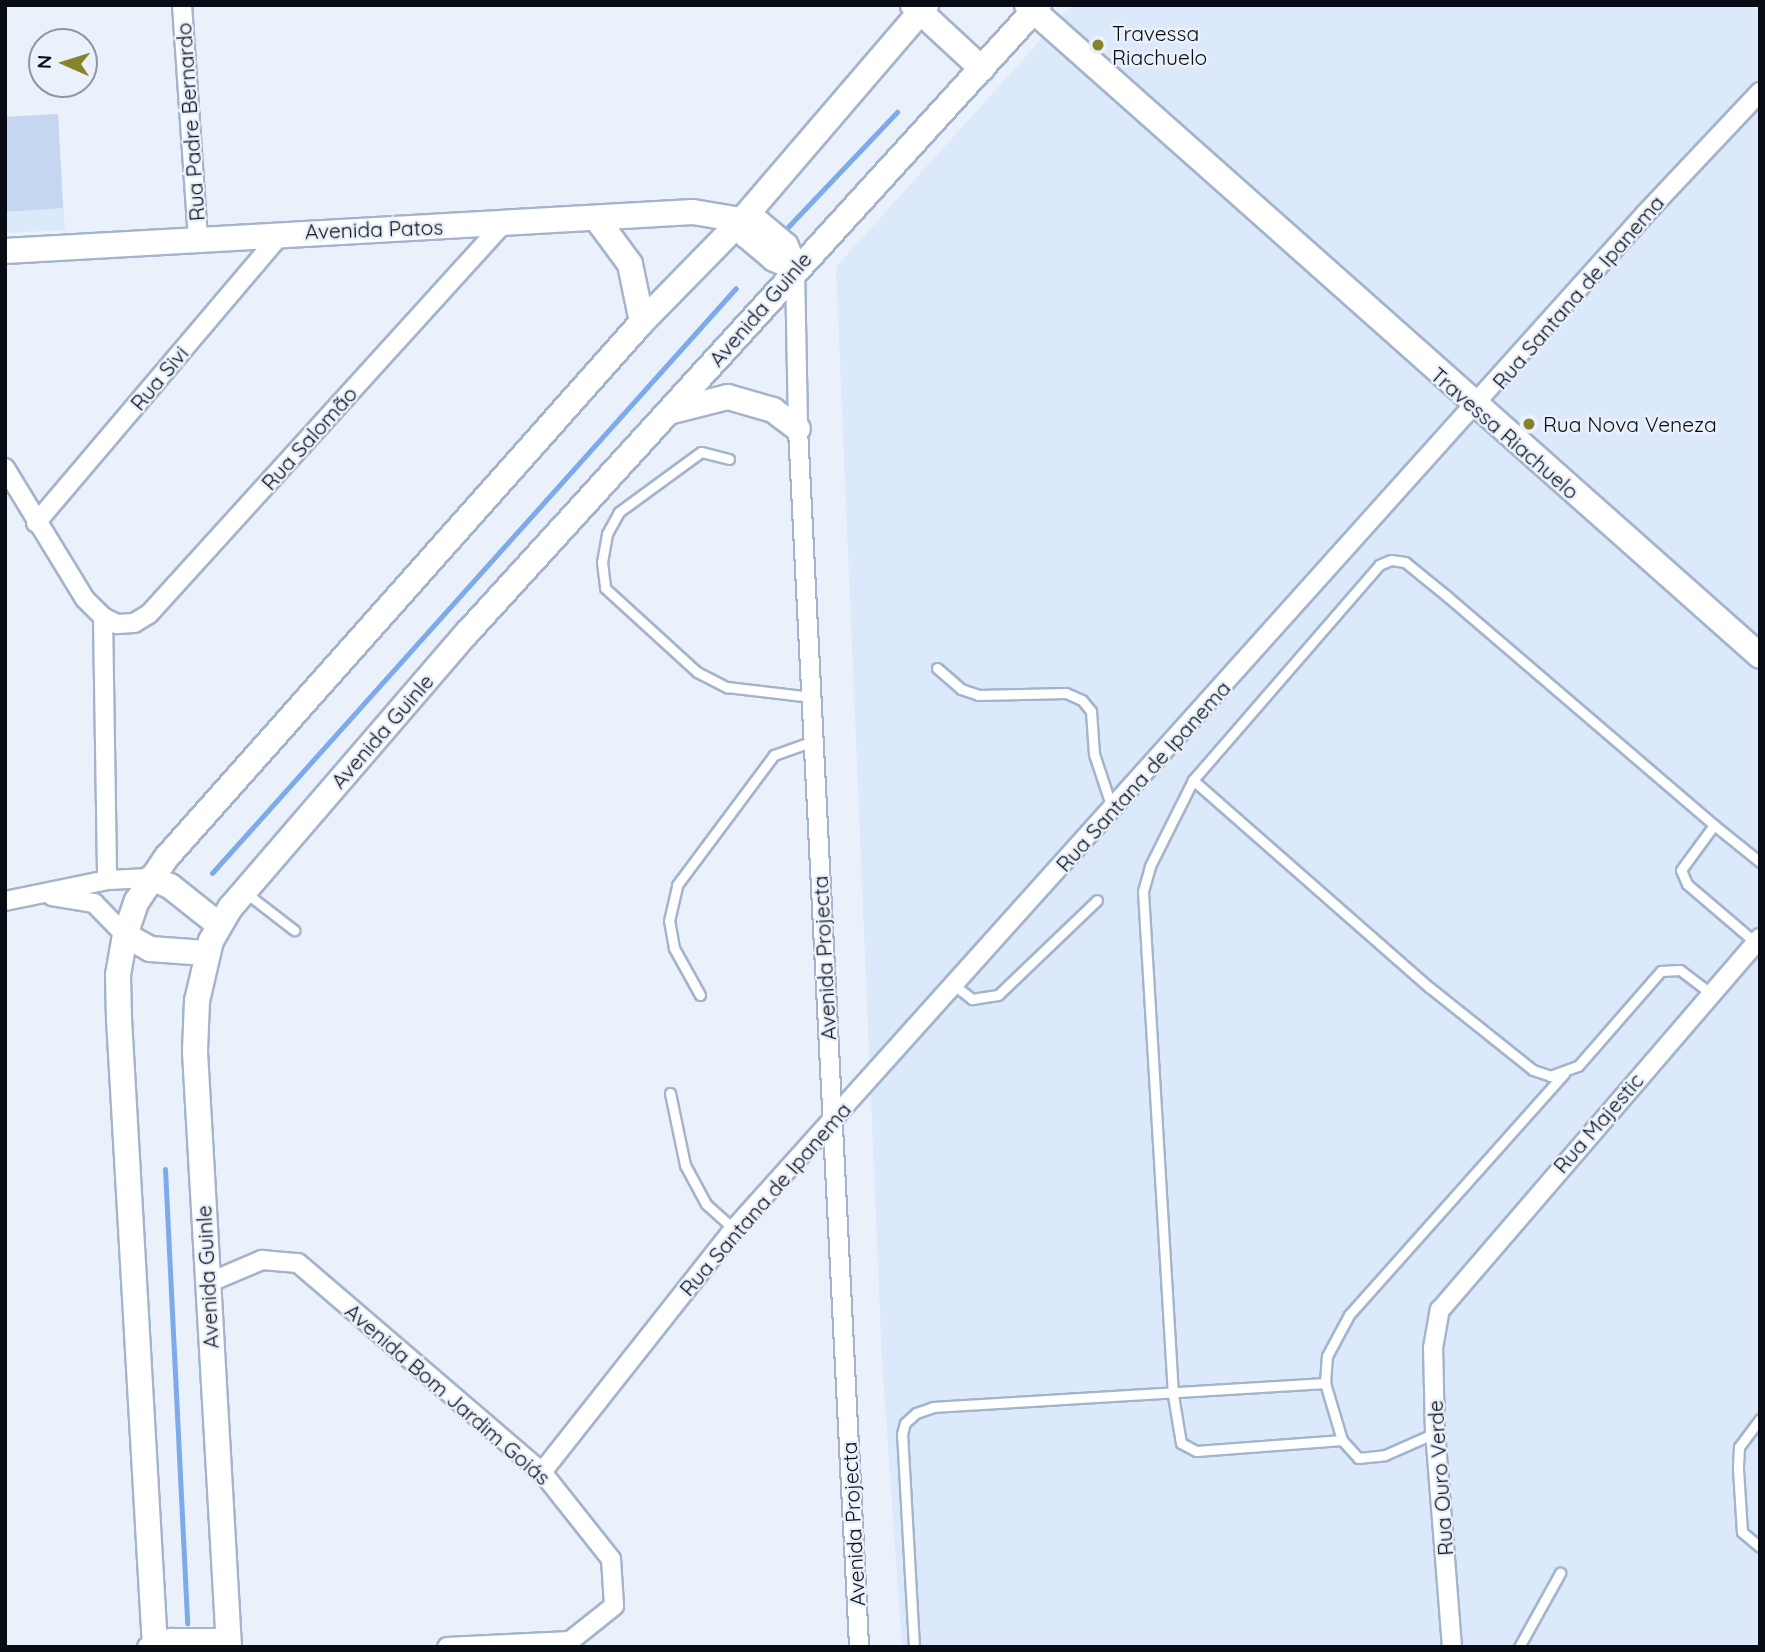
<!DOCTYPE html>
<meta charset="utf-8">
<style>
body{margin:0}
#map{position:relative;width:1765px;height:1652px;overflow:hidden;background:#eaf1fb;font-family:Quicksand,sans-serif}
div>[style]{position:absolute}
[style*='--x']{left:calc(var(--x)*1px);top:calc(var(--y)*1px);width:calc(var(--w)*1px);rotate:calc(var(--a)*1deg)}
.built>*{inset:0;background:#dbe9fb}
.stream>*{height:5px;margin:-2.5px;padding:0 2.5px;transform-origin:2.5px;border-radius:2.5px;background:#7caaea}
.building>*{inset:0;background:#c5d7f0}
.roads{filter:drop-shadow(2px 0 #a3b4cc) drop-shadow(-2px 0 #a3b4cc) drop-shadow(0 2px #a3b4cc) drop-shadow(0 -2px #a3b4cc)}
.lane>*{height:9px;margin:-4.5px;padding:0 4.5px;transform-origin:4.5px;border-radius:4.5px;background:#fff}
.street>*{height:18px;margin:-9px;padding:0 9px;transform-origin:9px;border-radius:9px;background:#fff}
.secondary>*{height:24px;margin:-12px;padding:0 12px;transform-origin:12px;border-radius:12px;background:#fff}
.dots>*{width:19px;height:19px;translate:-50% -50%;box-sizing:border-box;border:4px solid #eaf1fb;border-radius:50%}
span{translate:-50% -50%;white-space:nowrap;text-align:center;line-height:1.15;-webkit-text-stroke:5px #eaf1fb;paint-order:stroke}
.poi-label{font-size:21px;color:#080d15}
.left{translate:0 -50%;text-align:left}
.street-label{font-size:21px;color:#080d15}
.frame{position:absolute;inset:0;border:7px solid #080d15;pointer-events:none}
.north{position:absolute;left:28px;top:28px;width:70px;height:70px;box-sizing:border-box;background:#eaf1fb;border:2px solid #90969f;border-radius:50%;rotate:273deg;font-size:19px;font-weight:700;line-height:28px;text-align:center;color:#080d15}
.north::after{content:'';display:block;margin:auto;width:24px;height:32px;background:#87832b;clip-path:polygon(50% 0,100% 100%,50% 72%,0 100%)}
</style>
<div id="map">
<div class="built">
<i style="clip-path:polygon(1072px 5px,1760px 5px,1760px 1647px,902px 1647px,882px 1361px,836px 267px)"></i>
<i style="clip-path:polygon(58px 114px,65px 230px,5px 233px,5px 117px)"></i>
</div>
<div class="stream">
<i style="--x:785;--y:230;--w:163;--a:-46.5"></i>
<i style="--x:212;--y:873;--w:785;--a:-48.15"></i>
<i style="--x:165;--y:1169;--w:455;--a:87.2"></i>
</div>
<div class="building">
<i style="clip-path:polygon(58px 114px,63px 208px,5px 212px,5px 117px)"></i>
</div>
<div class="roads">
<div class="lane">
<i style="--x:729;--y:459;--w:29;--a:-166"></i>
<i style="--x:701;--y:452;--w:102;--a:143.8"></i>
<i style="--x:619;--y:512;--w:25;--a:119"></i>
<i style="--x:607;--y:534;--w:28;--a:100"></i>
<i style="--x:602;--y:562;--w:26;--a:83"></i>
<i style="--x:605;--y:588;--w:125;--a:42.4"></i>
<i style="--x:697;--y:672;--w:34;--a:27"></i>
<i style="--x:727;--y:687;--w:85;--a:6.8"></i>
<i style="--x:937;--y:668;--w:32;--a:41"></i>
<i style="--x:961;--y:689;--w:18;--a:19"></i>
<i style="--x:978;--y:695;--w:88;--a:-1.3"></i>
<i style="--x:1066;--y:693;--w:17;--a:24"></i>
<i style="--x:1082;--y:700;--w:14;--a:51"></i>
<i style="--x:1091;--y:711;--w:43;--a:86"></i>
<i style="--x:1094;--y:754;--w:57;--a:71.6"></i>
<i style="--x:1193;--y:780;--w:314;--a:41.3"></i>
<i style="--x:1429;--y:987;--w:133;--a:38.6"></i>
<i style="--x:1533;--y:1070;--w:18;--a:19"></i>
<i style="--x:1550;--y:1076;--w:30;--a:-20"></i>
<i style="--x:1578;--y:1066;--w:126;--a:-48.9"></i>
<i style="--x:1661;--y:971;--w:19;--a:-3"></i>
<i style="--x:1680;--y:970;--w:39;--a:37"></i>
<i style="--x:246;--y:893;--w:61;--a:37.6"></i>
<i style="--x:1756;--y:943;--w:91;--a:-139.5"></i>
<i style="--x:1687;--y:884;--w:15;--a:-113"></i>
<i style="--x:1681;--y:870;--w:56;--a:-53.7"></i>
<i style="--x:1714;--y:825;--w:59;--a:38.8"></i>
<i style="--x:954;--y:985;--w:23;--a:38"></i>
<i style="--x:972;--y:999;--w:26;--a:-9"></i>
<i style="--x:998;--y:995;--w:137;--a:-43.8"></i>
<i style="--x:700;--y:995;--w:54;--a:-119"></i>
<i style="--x:674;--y:948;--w:27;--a:-100"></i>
<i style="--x:669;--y:921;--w:37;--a:-77"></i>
<i style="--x:677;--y:885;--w:162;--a:-53.3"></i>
<i style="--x:774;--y:755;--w:41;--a:-19.7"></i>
<i style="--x:670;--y:1093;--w:74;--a:78.2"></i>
<i style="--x:685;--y:1165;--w:44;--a:61.7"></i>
<i style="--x:706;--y:1204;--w:38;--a:42"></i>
<i style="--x:1325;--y:1383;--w:27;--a:-86"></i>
<i style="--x:1327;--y:1356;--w:47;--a:-61.8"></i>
<i style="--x:1349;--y:1315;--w:323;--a:-48.3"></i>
<i style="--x:1760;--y:1419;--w:35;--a:127"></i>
<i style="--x:1739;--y:1447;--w:22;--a:93"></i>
<i style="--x:1738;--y:1469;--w:63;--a:86.4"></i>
<i style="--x:1742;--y:1532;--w:23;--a:40"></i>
<i style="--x:1342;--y:1440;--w:146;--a:175.7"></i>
<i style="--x:1196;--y:1451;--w:17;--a:-152"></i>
<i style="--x:1181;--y:1443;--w:49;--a:-99.5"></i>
<i style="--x:1173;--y:1395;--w:505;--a:-93.41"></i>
<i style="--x:1143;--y:891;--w:26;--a:-74"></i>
<i style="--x:1150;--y:866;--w:96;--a:-63.4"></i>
<i style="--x:1193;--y:780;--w:284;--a:-49.1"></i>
<i style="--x:1379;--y:565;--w:13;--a:-23"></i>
<i style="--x:1391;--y:560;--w:14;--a:8"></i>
<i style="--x:1405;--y:562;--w:55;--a:39.1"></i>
<i style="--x:1448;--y:597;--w:350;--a:40.6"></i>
<i style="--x:914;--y:1647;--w:213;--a:-93.2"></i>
<i style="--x:902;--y:1434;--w:11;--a:-75"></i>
<i style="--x:905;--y:1423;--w:15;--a:-42"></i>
<i style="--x:916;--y:1413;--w:18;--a:-19"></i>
<i style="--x:933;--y:1407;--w:393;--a:-3.5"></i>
<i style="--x:1325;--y:1383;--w:59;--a:73.4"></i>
<i style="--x:1342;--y:1440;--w:24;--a:48"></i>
<i style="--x:1358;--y:1458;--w:27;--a:-6"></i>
<i style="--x:1385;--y:1455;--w:55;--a:-23.7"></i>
<i style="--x:1519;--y:1647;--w:85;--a:-61"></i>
</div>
<div class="street">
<i style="--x:182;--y:5;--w:235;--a:86.1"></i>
<i style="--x:795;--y:269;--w:160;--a:88.9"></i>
<i style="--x:798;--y:429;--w:1220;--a:87.13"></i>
<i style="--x:5;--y:468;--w:153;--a:58.6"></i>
<i style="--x:85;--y:599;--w:25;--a:45"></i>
<i style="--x:103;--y:617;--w:16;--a:27"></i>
<i style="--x:117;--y:624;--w:17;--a:-3"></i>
<i style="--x:134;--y:623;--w:17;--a:-31"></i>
<i style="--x:149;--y:614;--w:527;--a:-47.77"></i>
<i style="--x:36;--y:523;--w:380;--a:-49.7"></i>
<i style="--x:103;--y:617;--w:263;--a:89.1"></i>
<i style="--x:52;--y:896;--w:43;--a:9.5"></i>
<i style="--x:94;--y:903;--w:45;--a:45.9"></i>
<i style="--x:5;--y:901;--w:104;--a:-11.6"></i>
<i style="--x:107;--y:880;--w:44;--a:-2.6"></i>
<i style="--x:208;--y:1283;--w:59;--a:-23.1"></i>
<i style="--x:262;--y:1260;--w:36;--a:5"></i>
<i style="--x:298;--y:1263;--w:321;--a:40.6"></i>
<i style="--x:542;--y:1472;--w:111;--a:51.6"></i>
<i style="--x:611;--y:1559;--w:47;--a:86.3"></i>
<i style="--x:614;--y:1606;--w:56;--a:141.5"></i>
<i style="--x:570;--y:1641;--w:123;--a:177.2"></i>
<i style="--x:542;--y:1472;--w:310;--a:-51.7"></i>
<i style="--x:734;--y:1229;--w:1364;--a:-48.09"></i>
<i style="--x:1645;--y:214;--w:168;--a:-46.7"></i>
<i style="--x:147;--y:1647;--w:26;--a:-21"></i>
<i style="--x:171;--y:1638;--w:57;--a:0"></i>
<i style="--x:1452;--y:1647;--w:215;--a:-94.5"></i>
<i style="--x:1435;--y:1433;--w:85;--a:-91.3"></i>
<i style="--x:1433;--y:1348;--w:39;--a:-80"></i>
<i style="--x:1440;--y:1310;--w:491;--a:-49.3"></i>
</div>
<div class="secondary">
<i style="--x:913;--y:5;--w:94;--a:42.8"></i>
<i style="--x:1027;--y:5;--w:980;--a:41.61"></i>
<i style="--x:596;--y:218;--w:57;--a:53.5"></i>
<i style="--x:630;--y:264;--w:59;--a:78.3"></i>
<i style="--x:742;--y:220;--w:17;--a:73"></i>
<i style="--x:747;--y:236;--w:35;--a:40"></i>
<i style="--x:774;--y:259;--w:23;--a:23"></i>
<i style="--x:5;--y:251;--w:689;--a:-3.24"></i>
<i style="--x:693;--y:212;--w:67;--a:9.5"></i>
<i style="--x:759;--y:223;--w:35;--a:40"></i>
<i style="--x:786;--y:246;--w:24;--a:68"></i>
<i style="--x:672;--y:411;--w:58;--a:-14"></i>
<i style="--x:728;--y:397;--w:47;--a:16.1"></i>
<i style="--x:773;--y:410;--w:31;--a:37"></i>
<i style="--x:151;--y:878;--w:21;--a:23"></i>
<i style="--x:170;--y:886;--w:63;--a:38.5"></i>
<i style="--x:125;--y:935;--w:29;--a:29"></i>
<i style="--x:150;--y:949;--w:56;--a:4.1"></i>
<i style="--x:155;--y:1647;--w:629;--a:-93.28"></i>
<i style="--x:119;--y:1019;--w:44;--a:-91.3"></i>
<i style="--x:118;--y:975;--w:41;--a:-80.1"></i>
<i style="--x:125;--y:935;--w:36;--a:-71"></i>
<i style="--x:137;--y:901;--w:52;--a:-56"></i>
<i style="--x:166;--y:858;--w:717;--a:-48.39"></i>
<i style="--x:642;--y:322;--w:143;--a:-45.6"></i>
<i style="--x:742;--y:220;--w:283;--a:-49.4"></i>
<i style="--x:229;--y:1647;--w:597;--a:-93.27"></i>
<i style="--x:195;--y:1051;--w:50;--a:-87.7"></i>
<i style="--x:197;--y:1001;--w:62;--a:-76.9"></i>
<i style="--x:211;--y:941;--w:39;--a:-60"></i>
<i style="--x:231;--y:907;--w:362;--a:-49.3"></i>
<i style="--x:467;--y:633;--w:849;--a:-47.67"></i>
</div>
</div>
<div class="dots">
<i style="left:1098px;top:45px;background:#87832b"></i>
<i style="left:1529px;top:424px;background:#87832b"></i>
</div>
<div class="poi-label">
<span class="left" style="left:1112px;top:45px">Travessa<br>Riachuelo</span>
<span class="left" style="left:1543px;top:424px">Rua Nova Veneza</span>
</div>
<div class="street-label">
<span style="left:190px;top:122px;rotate:-94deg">Rua Padre Bernardo</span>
<span style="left:374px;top:229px;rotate:-2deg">Avenida Patos</span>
<span style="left:1578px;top:292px;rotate:-49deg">Rua Santana de Ipanema</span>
<span style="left:760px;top:309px;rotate:-49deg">Avenida Guinle</span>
<span style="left:159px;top:378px;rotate:-50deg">Rua Sivi</span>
<span style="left:1505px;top:433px;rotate:41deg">Travessa Riachuelo</span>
<span style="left:309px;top:438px;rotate:-48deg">Rua Salomão</span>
<span style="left:382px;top:731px;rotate:-49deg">Avenida Guinle</span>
<span style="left:1143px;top:776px;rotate:-48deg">Rua Santana de Ipanema</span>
<span style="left:824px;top:958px;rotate:-93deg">Avenida Projecta</span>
<span style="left:1598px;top:1123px;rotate:-49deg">Rua Majestic</span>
<span style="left:765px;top:1199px;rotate:-49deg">Rua Santana de Ipanema</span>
<span style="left:207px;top:1277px;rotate:-93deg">Avenida Guinle</span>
<span style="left:448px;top:1394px;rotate:41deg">Avenida Bom Jardim Goiás</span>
<span style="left:1440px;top:1478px;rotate:-94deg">Rua Ouro Verde</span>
<span style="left:853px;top:1524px;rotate:-93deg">Avenida Projecta</span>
</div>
<div class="frame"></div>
<div class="north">N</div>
</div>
